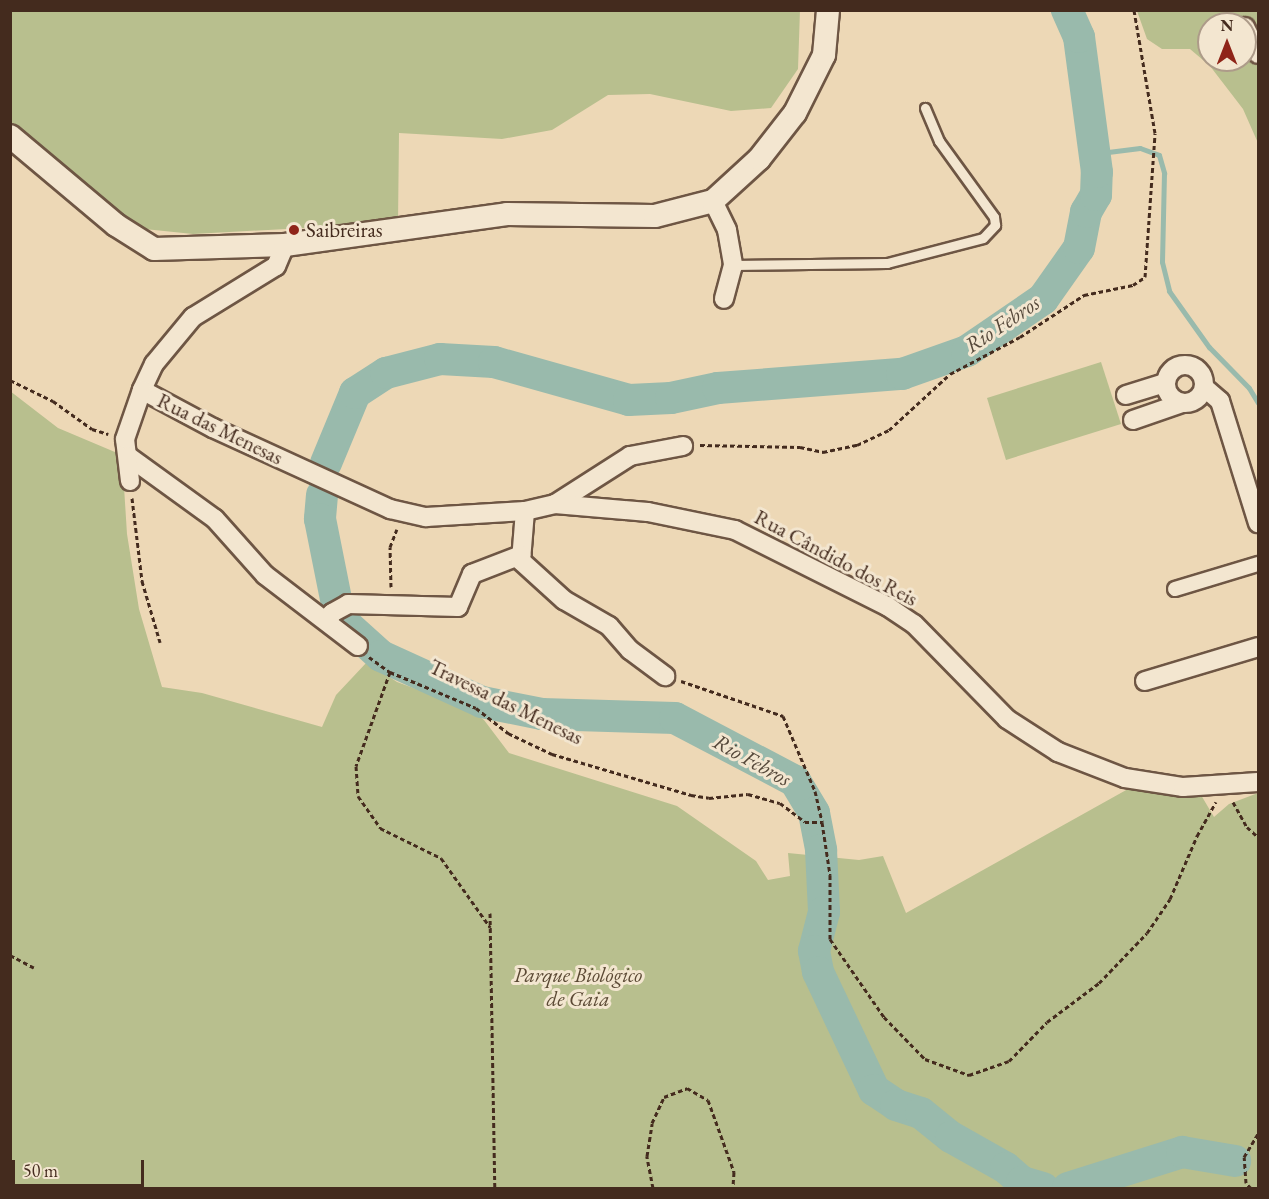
<!DOCTYPE html>
<meta charset="utf-8">
<style>
body{margin:0}
#map{position:relative;width:1269px;height:1199px;overflow:hidden;background:#edd8b6;font-family:"EB Garamond",serif}
div>[style]{position:absolute}
[style*='--x']{left:calc(var(--x)*1px);top:calc(var(--y)*1px);width:calc(var(--w)*1px);rotate:calc(var(--a)*1deg)}
.green>*{inset:0;background:#b8bf8e}
.stream>*{height:5px;margin:-2.5px;padding:0 2.5px;transform-origin:2.5px;border-radius:2.5px;background:#99baac}
.river>*{height:32px;margin:-16px;padding:0 16px;transform-origin:16px;border-radius:16px;background:#99baac}
.path>*{height:3px;margin-top:-1.5px;transform-origin:0;background:repeating-linear-gradient(90deg,#442b1e 0 4.5px,transparent 0 7.5px)}
.roads{filter:drop-shadow(2px 0 #6e5644) drop-shadow(-2px 0 #6e5644) drop-shadow(0 2px #6e5644) drop-shadow(0 -2px #6e5644)}
.service>*{height:9px;margin:-4.5px;padding:0 4.5px;transform-origin:4.5px;border-radius:4.5px;background:#f3e6d0}
.pedestrian>*{height:14px;margin:-7px;padding:0 7px;transform-origin:7px;border-radius:7px;background:#f3e6d0}
.minor>*{height:18px;margin:-9px;padding:0 9px;transform-origin:9px;border-radius:9px;background:#f3e6d0}
.minor>.ring{margin:-9px;padding:0;box-sizing:content-box;background:none;border:18px solid #f3e6d0;border-radius:50%}
.tertiary>*{height:22px;margin:-11px;padding:0 11px;transform-origin:11px;border-radius:11px;background:#f3e6d0}
.dots>*{width:16px;height:16px;translate:-50% -50%;box-sizing:border-box;border:3px solid #f3e6d0;border-radius:50%}
span{translate:-50% -50%;white-space:nowrap;text-align:center;line-height:1.15;-webkit-text-stroke:6px #f3e6d0;paint-order:stroke}
.poi-label{font-size:21px;color:#442b1e}
.left{translate:0 -50%;text-align:left}
.street-label{font-size:21px;color:#442b1e}
.park-label{font-size:21px;color:#5b4934;font-style:italic}
.water-label{font-size:22px;color:#55483a;font-style:italic}
.frame{position:absolute;inset:0;border:12px solid #442b1e;pointer-events:none}
.north{position:absolute;left:1197px;top:12px;width:60px;height:60px;box-sizing:border-box;background:#f3e6d0;border:2px solid #ad9b89;border-radius:50%;rotate:0deg;font-size:16px;font-weight:700;line-height:24px;text-align:center;color:#442b1e}
.north::after{content:'';display:block;margin:auto;width:21px;height:27px;background:#8f2418;clip-path:polygon(50% 0,100% 100%,50% 72%,0 100%)}
.scale{position:absolute;left:12px;top:1160px;width:132px;height:27px;box-sizing:border-box;border:3px solid #442b1e;border-top:0;padding-left:8px;font-size:18px;line-height:21px;white-space:nowrap;color:#442b1e;-webkit-text-stroke:4px #f3e6d0;paint-order:stroke}
</style>
<div id="map">
<div class="green">
<i style="clip-path:polygon(800px 10px,798px 69px,771px 108px,731px 111px,650px 94px,608px 95px,552px 130px,502px 139px,399px 133px,398px 223px,193px 234px,135px 228px,11px 133px,11px 11px)"></i>
<i style="clip-path:polygon(evenodd,1137px 11px,1258px 11px,1258px 143px,1243px 109px,1210px 66px,1190px 49px,1162px 49px,1147px 39px,1137px 11px,1209px 24px,1245px 24px,1245px 60px,1209px 60px,1209px 24px)"></i>
<i style="clip-path:polygon(1101px 362px,1121px 424px,1006px 460px,987px 398px)"></i>
<i style="clip-path:polygon(10px 391px,58px 428px,122px 455px,127px 534px,139px 609px,162px 687px,202px 693px,322px 727px,336px 695px,367px 662px,397px 682px,468px 708px,484px 720px,509px 753px,677px 806px,756px 861px,768px 880px,790px 876px,788px 853px,859px 860px,883px 856px,906px 913px,1128px 789px,1201px 795px,1214px 817px,1229px 804px,1258px 793px,1258px 1188px,11px 1188px)"></i>
</div>
<div class="stream">
<i style="--x:1094;--y:147;--w:15;--a:20"></i>
<i style="--x:1108;--y:152;--w:32;--a:-7"></i>
<i style="--x:1140;--y:148;--w:20;--a:20"></i>
<i style="--x:1159;--y:155;--w:19;--a:74"></i>
<i style="--x:1164;--y:173;--w:89;--a:91.3"></i>
<i style="--x:1162;--y:262;--w:30;--a:76"></i>
<i style="--x:1169;--y:291;--w:69;--a:54.5"></i>
<i style="--x:1209;--y:347;--w:57;--a:45.7"></i>
<i style="--x:1249;--y:388;--w:17;--a:59"></i>
</div>
<div class="river">
<i style="--x:326;--y:463;--w:76;--a:-67.5"></i>
<i style="--x:355;--y:393;--w:37;--a:-33"></i>
<i style="--x:386;--y:373;--w:56;--a:-14.5"></i>
<i style="--x:440;--y:359;--w:54;--a:3.2"></i>
<i style="--x:494;--y:362;--w:140;--a:15.7"></i>
<i style="--x:629;--y:400;--w:42;--a:-2.7"></i>
<i style="--x:671;--y:398;--w:48;--a:-12"></i>
<i style="--x:718;--y:388;--w:185;--a:-4.4"></i>
<i style="--x:902;--y:374;--w:69;--a:-19.5"></i>
<i style="--x:967;--y:351;--w:92;--a:-34.4"></i>
<i style="--x:1043;--y:299;--w:62;--a:-54.8"></i>
<i style="--x:1079;--y:248;--w:37;--a:-79"></i>
<i style="--x:1086;--y:212;--w:20;--a:-60"></i>
<i style="--x:1096;--y:195;--w:23;--a:-88"></i>
<i style="--x:1097;--y:172;--w:136;--a:-97.6"></i>
<i style="--x:1079;--y:37;--w:30;--a:-114"></i>
<i style="--x:322;--y:495;--w:24;--a:95"></i>
<i style="--x:320;--y:519;--w:102;--a:78.7"></i>
<i style="--x:340;--y:619;--w:55;--a:42.1"></i>
<i style="--x:381;--y:656;--w:111;--a:24.5"></i>
<i style="--x:482;--y:702;--w:61;--a:11.3"></i>
<i style="--x:542;--y:714;--w:133;--a:1.7"></i>
<i style="--x:675;--y:718;--w:136;--a:27.7"></i>
<i style="--x:795;--y:781;--w:37;--a:59"></i>
<i style="--x:814;--y:813;--w:38;--a:79"></i>
<i style="--x:821;--y:850;--w:62;--a:87.2"></i>
<i style="--x:824;--y:912;--w:40;--a:104.4"></i>
<i style="--x:814;--y:951;--w:21;--a:79"></i>
<i style="--x:818;--y:972;--w:131;--a:64.6"></i>
<i style="--x:874;--y:1090;--w:27;--a:34"></i>
<i style="--x:896;--y:1105;--w:26;--a:18"></i>
<i style="--x:921;--y:1113;--w:38;--a:39"></i>
<i style="--x:951;--y:1137;--w:63;--a:29.4"></i>
<i style="--x:1006;--y:1168;--w:21;--a:41"></i>
<i style="--x:1022;--y:1182;--w:22;--a:16"></i>
<i style="--x:1068;--y:1188;--w:120;--a:-17.5"></i>
<i style="--x:1182;--y:1152;--w:54;--a:9.6"></i>
</div>
<div class="path">
<i style="--x:10;--y:380;--w:48;--a:26"></i>
<i style="--x:53;--y:401;--w:48;--a:35.7"></i>
<i style="--x:92;--y:429;--w:17;--a:17"></i>
<i style="--x:700;--y:445;--w:100;--a:1.1"></i>
<i style="--x:800;--y:447;--w:24;--a:12"></i>
<i style="--x:823;--y:452;--w:35;--a:-12"></i>
<i style="--x:857;--y:445;--w:35;--a:-25"></i>
<i style="--x:889;--y:430;--w:83;--a:-42.6"></i>
<i style="--x:950;--y:374;--w:79;--a:-27.9"></i>
<i style="--x:1020;--y:337;--w:77;--a:-33.3"></i>
<i style="--x:1084;--y:295;--w:50;--a:-11.5"></i>
<i style="--x:1133;--y:285;--w:14;--a:-34"></i>
<i style="--x:1145;--y:277;--w:144;--a:-86"></i>
<i style="--x:1155;--y:133;--w:125;--a:-99.7"></i>
<i style="--x:132;--y:498;--w:84;--a:83.1"></i>
<i style="--x:142;--y:581;--w:64;--a:73.6"></i>
<i style="--x:391;--y:587;--w:40;--a:-91.4"></i>
<i style="--x:390;--y:547;--w:19;--a:-69"></i>
<i style="--x:369;--y:657;--w:26;--a:36"></i>
<i style="--x:390;--y:672;--w:93;--a:22.7"></i>
<i style="--x:476;--y:708;--w:41;--a:38"></i>
<i style="--x:508;--y:733;--w:49;--a:25.5"></i>
<i style="--x:552;--y:754;--w:145;--a:16.4"></i>
<i style="--x:691;--y:795;--w:18;--a:9"></i>
<i style="--x:709;--y:798;--w:39;--a:-6"></i>
<i style="--x:748;--y:794;--w:33;--a:16"></i>
<i style="--x:780;--y:803;--w:31;--a:37"></i>
<i style="--x:805;--y:822;--w:17;--a:0"></i>
<i style="--x:390;--y:672;--w:100;--a:109.9"></i>
<i style="--x:356;--y:766;--w:30;--a:86"></i>
<i style="--x:358;--y:796;--w:39;--a:55"></i>
<i style="--x:380;--y:828;--w:68;--a:26.2"></i>
<i style="--x:441;--y:858;--w:85;--a:54.6"></i>
<i style="--x:681;--y:681;--w:108;--a:18.9"></i>
<i style="--x:783;--y:716;--w:82;--a:66.9"></i>
<i style="--x:815;--y:791;--w:32;--a:77"></i>
<i style="--x:822;--y:822;--w:54;--a:81.4"></i>
<i style="--x:830;--y:875;--w:64;--a:90"></i>
<i style="--x:830;--y:939;--w:95;--a:55.3"></i>
<i style="--x:884;--y:1017;--w:59;--a:45.7"></i>
<i style="--x:925;--y:1059;--w:47;--a:20"></i>
<i style="--x:969;--y:1075;--w:42;--a:-19.3"></i>
<i style="--x:1009;--y:1061;--w:54;--a:-45.7"></i>
<i style="--x:1047;--y:1022;--w:65;--a:-36.9"></i>
<i style="--x:1099;--y:983;--w:69;--a:-46.2"></i>
<i style="--x:1147;--y:933;--w:41;--a:-55.9"></i>
<i style="--x:1170;--y:899;--w:69;--a:-66.8"></i>
<i style="--x:1197;--y:836;--w:39;--a:-61"></i>
<i style="--x:1233;--y:802;--w:29;--a:61"></i>
<i style="--x:1247;--y:827;--w:15;--a:42"></i>
<i style="--x:490;--y:913;--w:275;--a:89"></i>
<i style="--x:10;--y:955;--w:27;--a:28"></i>
<i style="--x:653;--y:1188;--w:33;--a:-101"></i>
<i style="--x:647;--y:1156;--w:33;--a:-81"></i>
<i style="--x:652;--y:1123;--w:29;--a:-65"></i>
<i style="--x:664;--y:1097;--w:25;--a:-21"></i>
<i style="--x:687;--y:1088;--w:24;--a:30"></i>
<i style="--x:708;--y:1100;--w:77;--a:70.1"></i>
<i style="--x:734;--y:1172;--w:16;--a:94"></i>
<i style="--x:1251;--y:1188;--w:7;--a:-135"></i>
<i style="--x:1246;--y:1183;--w:26;--a:-94"></i>
<i style="--x:1244;--y:1157;--w:27;--a:-59"></i>
</div>
<div class="roads">
<div class="service">
<i style="--x:733;--y:265;--w:154;--a:-0.7"></i>
<i style="--x:887;--y:263;--w:99;--a:-14.6"></i>
<i style="--x:983;--y:238;--w:18;--a:-47"></i>
<i style="--x:995;--y:225;--w:8;--a:-97"></i>
<i style="--x:994;--y:217;--w:94;--a:-125.9"></i>
<i style="--x:939;--y:141;--w:36;--a:-113"></i>
</div>
<div class="pedestrian">
<i style="--x:1175;--y:589;--w:87;--a:-16.8"></i>
</div>
<div class="minor">
<i style="--x:1245;--y:27;--w:30;--a:64"></i>
<i style="--x:713;--y:201;--w:32;--a:64"></i>
<i style="--x:727;--y:230;--w:36;--a:80"></i>
<i style="--x:733;--y:265;--w:35;--a:105"></i>
<i style="--x:285;--y:245;--w:23;--a:113"></i>
<i style="--x:276;--y:266;--w:97;--a:148.4"></i>
<i style="--x:193;--y:317;--w:61;--a:129.7"></i>
<i style="--x:154;--y:364;--w:29;--a:115"></i>
<i style="--x:142;--y:390;--w:81;--a:28.2"></i>
<i style="--x:213;--y:428;--w:195;--a:24.6"></i>
<i style="--x:390;--y:509;--w:37;--a:13"></i>
<i style="--x:426;--y:517;--w:99;--a:-3.5"></i>
<i style="--x:525;--y:511;--w:31;--a:-13"></i>
<i style="--x:555;--y:504;--w:89;--a:-32.6"></i>
<i style="--x:630;--y:456;--w:54;--a:-10.7"></i>
<i class="ring" style="left:1166px;top:365px;width:20px;height:20px"></i>
<i style="--x:1205;--y:388;--w:20;--a:41"></i>
<i style="--x:1220;--y:401;--w:128;--a:72.7"></i>
<i style="--x:1126;--y:395;--w:41;--a:-17.1"></i>
<i style="--x:1133;--y:420;--w:52;--a:-19.1"></i>
<i style="--x:128;--y:456;--w:107;--a:35.9"></i>
<i style="--x:215;--y:519;--w:75;--a:48.2"></i>
<i style="--x:265;--y:575;--w:117;--a:37.4"></i>
<i style="--x:130;--y:481;--w:42;--a:-96.8"></i>
<i style="--x:125;--y:439;--w:52;--a:-70.9"></i>
<i style="--x:555;--y:504;--w:93;--a:4.9"></i>
<i style="--x:648;--y:512;--w:89;--a:11.7"></i>
<i style="--x:735;--y:530;--w:170;--a:26.6"></i>
<i style="--x:887;--y:606;--w:32;--a:34"></i>
<i style="--x:914;--y:624;--w:133;--a:45.6"></i>
<i style="--x:1007;--y:719;--w:61;--a:32.9"></i>
<i style="--x:1058;--y:752;--w:72;--a:21.2"></i>
<i style="--x:1125;--y:778;--w:59;--a:8.8"></i>
<i style="--x:1183;--y:787;--w:75;--a:-3.8"></i>
<i style="--x:525;--y:511;--w:50;--a:94.6"></i>
<i style="--x:521;--y:561;--w:58;--a:42.2"></i>
<i style="--x:564;--y:600;--w:52;--a:30"></i>
<i style="--x:609;--y:626;--w:32;--a:49"></i>
<i style="--x:630;--y:650;--w:44;--a:36.6"></i>
<i style="--x:328;--y:621;--w:9;--a:-63"></i>
<i style="--x:332;--y:613;--w:18;--a:-29"></i>
<i style="--x:348;--y:604;--w:110;--a:1.6"></i>
<i style="--x:458;--y:607;--w:36;--a:-67"></i>
<i style="--x:472;--y:574;--w:53;--a:-21.2"></i>
<i style="--x:1145;--y:681;--w:118;--a:-16.7"></i>
</div>
<div class="tertiary">
<i style="--x:10;--y:136;--w:138;--a:40"></i>
<i style="--x:116;--y:225;--w:45;--a:32.3"></i>
<i style="--x:154;--y:249;--w:131;--a:-1.7"></i>
<i style="--x:285;--y:245;--w:224;--a:-7.9"></i>
<i style="--x:507;--y:214;--w:148;--a:0.8"></i>
<i style="--x:655;--y:216;--w:60;--a:-14.5"></i>
<i style="--x:713;--y:201;--w:62;--a:-42.4"></i>
<i style="--x:759;--y:159;--w:58;--a:-52"></i>
<i style="--x:795;--y:113;--w:65;--a:-63.4"></i>
<i style="--x:824;--y:55;--w:45;--a:-84.9"></i>
</div>
</div>
<div class="dots">
<i style="left:294px;top:230px;background:#8f2418"></i>
</div>
<div class="poi-label">
<span class="left" style="left:306px;top:230px">Saibreiras</span>
</div>
<div class="street-label">
<span style="left:220px;top:429px;rotate:26deg">Rua das Menesas</span>
<span style="left:836px;top:558px;rotate:28deg">Rua Cândido dos Reis</span>
<span style="left:506px;top:702px;rotate:26deg">Travessa das Menesas</span>
</div>
<div class="park-label">
<span style="left:578px;top:987px">Parque Biológico<br>de Gaia</span>
</div>
<div class="water-label">
<span style="left:1002px;top:324px;rotate:-34deg">Rio Febros</span>
<span style="left:752px;top:760px;rotate:29deg">Rio Febros</span>
</div>
<div class="frame"></div>
<div class="north">N</div>
<div class="scale">50 m</div>
</div>
